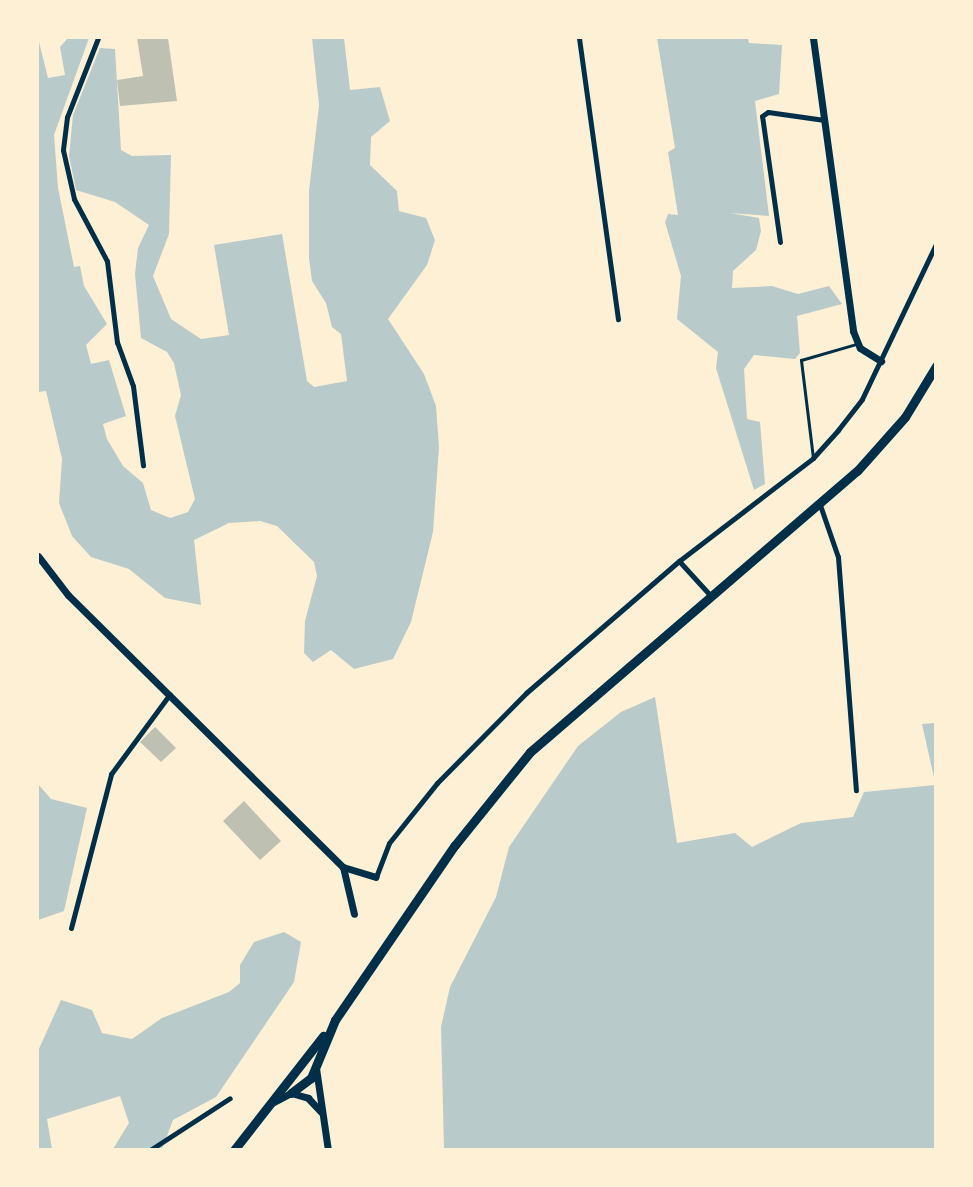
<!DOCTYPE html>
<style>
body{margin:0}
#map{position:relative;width:973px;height:1187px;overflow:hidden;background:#fdf0d5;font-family:Literata,serif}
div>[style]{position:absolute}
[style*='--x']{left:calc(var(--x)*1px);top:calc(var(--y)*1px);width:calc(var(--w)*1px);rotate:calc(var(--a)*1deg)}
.green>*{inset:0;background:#b9caca}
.building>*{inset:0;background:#bec0b2}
.service>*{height:3px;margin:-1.5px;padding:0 1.5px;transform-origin:1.5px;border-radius:1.5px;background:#003049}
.minor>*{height:5px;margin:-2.5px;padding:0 2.5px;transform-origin:2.5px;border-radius:2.5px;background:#003049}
.tertiary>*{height:7px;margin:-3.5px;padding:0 3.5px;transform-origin:3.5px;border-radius:3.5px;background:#003049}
.trunk>*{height:9px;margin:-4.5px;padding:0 4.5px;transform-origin:4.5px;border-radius:4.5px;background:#003049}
span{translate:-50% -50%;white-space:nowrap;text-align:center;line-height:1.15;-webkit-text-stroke:5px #fdf0d5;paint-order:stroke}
.frame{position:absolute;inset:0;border:39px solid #fdf0d5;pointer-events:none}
</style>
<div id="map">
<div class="green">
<i style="clip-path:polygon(38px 38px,48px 78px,65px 75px,60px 47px,68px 38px,89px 38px,54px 135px,58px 188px,74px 267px,80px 266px,84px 286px,107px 324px,86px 345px,91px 364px,109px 360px,126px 416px,103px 424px,107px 439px,123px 466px,143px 483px,151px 510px,170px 518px,188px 512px,195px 499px,175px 416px,181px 395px,174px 363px,167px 352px,141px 338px,135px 274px,138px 248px,149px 225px,115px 202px,76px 190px,69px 156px,73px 115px,100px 48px,115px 49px,121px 150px,132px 156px,171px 155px,169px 234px,153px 276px,171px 319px,201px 339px,229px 335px,214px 245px,282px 234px,307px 381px,314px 387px,347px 381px,341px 334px,332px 327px,326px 303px,312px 281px,309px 258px,309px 191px,319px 105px,312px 38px,344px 38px,350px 90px,380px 87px,390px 121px,371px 137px,370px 165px,397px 191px,399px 211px,426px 218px,435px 240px,427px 265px,388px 319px,424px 374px,436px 406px,439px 447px,433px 532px,411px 622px,393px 659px,354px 669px,331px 650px,313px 662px,304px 653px,305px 621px,317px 576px,314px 562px,277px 526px,260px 521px,229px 523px,194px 540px,201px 605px,165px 598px,129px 569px,91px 557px,72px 536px,59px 503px,62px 459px,46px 391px,38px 392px)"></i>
<i style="clip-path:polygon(657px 38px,748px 38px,749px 43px,782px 45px,779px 94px,755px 101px,769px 216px,730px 213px,759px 218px,761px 231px,756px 250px,733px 271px,732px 288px,772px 286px,798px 294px,829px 286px,842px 304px,797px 316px,800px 353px,795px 359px,754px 355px,744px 369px,747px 419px,760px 422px,765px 484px,754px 490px,716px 368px,718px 352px,677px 319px,681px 276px,665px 222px,668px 214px,678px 215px,668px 152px,675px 148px)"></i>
<i style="clip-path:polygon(655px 697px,677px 843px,735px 833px,752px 847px,801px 823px,853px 817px,864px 792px,935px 785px,935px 1149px,444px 1149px,441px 1027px,450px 987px,496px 897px,509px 847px,578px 746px,621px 712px)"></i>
<i style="clip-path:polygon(935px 723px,936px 723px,935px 782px,922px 724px)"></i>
<i style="clip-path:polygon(38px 784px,51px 799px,87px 808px,64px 911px,38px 920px)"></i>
<i style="clip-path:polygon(284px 932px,301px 942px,294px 982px,216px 1097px,173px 1120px,162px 1149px,113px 1149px,129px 1123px,120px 1096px,47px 1119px,52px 1149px,38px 1150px,38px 1051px,61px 1000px,92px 1010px,102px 1033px,132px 1039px,162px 1018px,229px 992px,240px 983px,240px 965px,254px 942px)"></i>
</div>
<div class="building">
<i style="clip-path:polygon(137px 38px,168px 38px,177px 101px,120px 106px,117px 80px,143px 76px)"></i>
<i style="clip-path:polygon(155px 727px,176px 748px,161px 762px,140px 742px)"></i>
<i style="clip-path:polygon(244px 801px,281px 841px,260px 860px,223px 821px)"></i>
</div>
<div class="service">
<i style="--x:813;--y:458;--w:99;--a:-97"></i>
<i style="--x:801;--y:360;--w:57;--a:-16.2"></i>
</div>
<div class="minor">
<i style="--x:98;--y:38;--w:85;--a:111.4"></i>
<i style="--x:67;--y:117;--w:33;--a:97"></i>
<i style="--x:63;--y:150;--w:50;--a:77.3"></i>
<i style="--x:74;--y:199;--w:70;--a:62"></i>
<i style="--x:107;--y:261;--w:82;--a:83"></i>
<i style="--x:117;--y:342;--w:47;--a:70"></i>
<i style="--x:133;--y:386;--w:80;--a:82.8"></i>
<i style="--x:579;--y:38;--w:284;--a:82.1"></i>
<i style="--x:780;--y:242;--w:127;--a:-98.1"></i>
<i style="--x:762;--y:116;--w:7;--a:-34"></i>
<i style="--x:768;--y:112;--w:57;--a:8.1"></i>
<i style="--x:820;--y:505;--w:55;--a:70.9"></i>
<i style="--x:838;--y:557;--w:234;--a:85.6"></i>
<i style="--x:679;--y:561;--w:46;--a:47.6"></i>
<i style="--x:376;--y:877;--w:36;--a:-69"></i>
<i style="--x:389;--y:843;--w:77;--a:-51.3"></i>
<i style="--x:437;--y:783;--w:127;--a:-45.3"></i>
<i style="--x:526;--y:693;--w:202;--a:-40.8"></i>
<i style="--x:679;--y:561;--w:169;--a:-37.5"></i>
<i style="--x:813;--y:458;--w:38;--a:-48"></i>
<i style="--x:838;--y:430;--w:39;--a:-52"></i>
<i style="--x:862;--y:399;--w:172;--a:-64.5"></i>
<i style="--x:71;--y:928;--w:159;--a:-75.4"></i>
<i style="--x:111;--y:774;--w:99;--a:-53.6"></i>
<i style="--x:150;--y:1150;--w:95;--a:-33"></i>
</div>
<div class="tertiary">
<i style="--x:813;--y:38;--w:296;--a:82.2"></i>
<i style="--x:853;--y:331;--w:18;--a:68"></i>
<i style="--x:860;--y:348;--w:25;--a:32"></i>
<i style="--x:38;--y:556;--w:49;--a:52.4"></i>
<i style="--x:68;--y:595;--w:387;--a:44.7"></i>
<i style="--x:343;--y:867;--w:34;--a:17"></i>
<i style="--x:343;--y:867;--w:48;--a:76.8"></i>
<i style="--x:316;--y:1068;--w:83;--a:81.7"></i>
<i style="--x:272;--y:1103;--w:21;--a:-28"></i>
<i style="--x:291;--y:1093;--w:18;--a:16"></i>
<i style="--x:308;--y:1098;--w:19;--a:47"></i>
</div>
<div class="trunk">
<i style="--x:291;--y:1093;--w:25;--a:-37"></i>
<i style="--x:311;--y:1078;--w:63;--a:-67.5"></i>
<i style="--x:335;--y:1020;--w:212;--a:-55.6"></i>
<i style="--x:455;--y:845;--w:119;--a:-51.1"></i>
<i style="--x:530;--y:752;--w:431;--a:-40.7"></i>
<i style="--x:857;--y:471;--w:72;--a:-48.4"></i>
<i style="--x:905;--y:417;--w:60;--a:-58.7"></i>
<i style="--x:234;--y:1150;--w:145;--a:-52"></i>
</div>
<div class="frame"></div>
</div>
